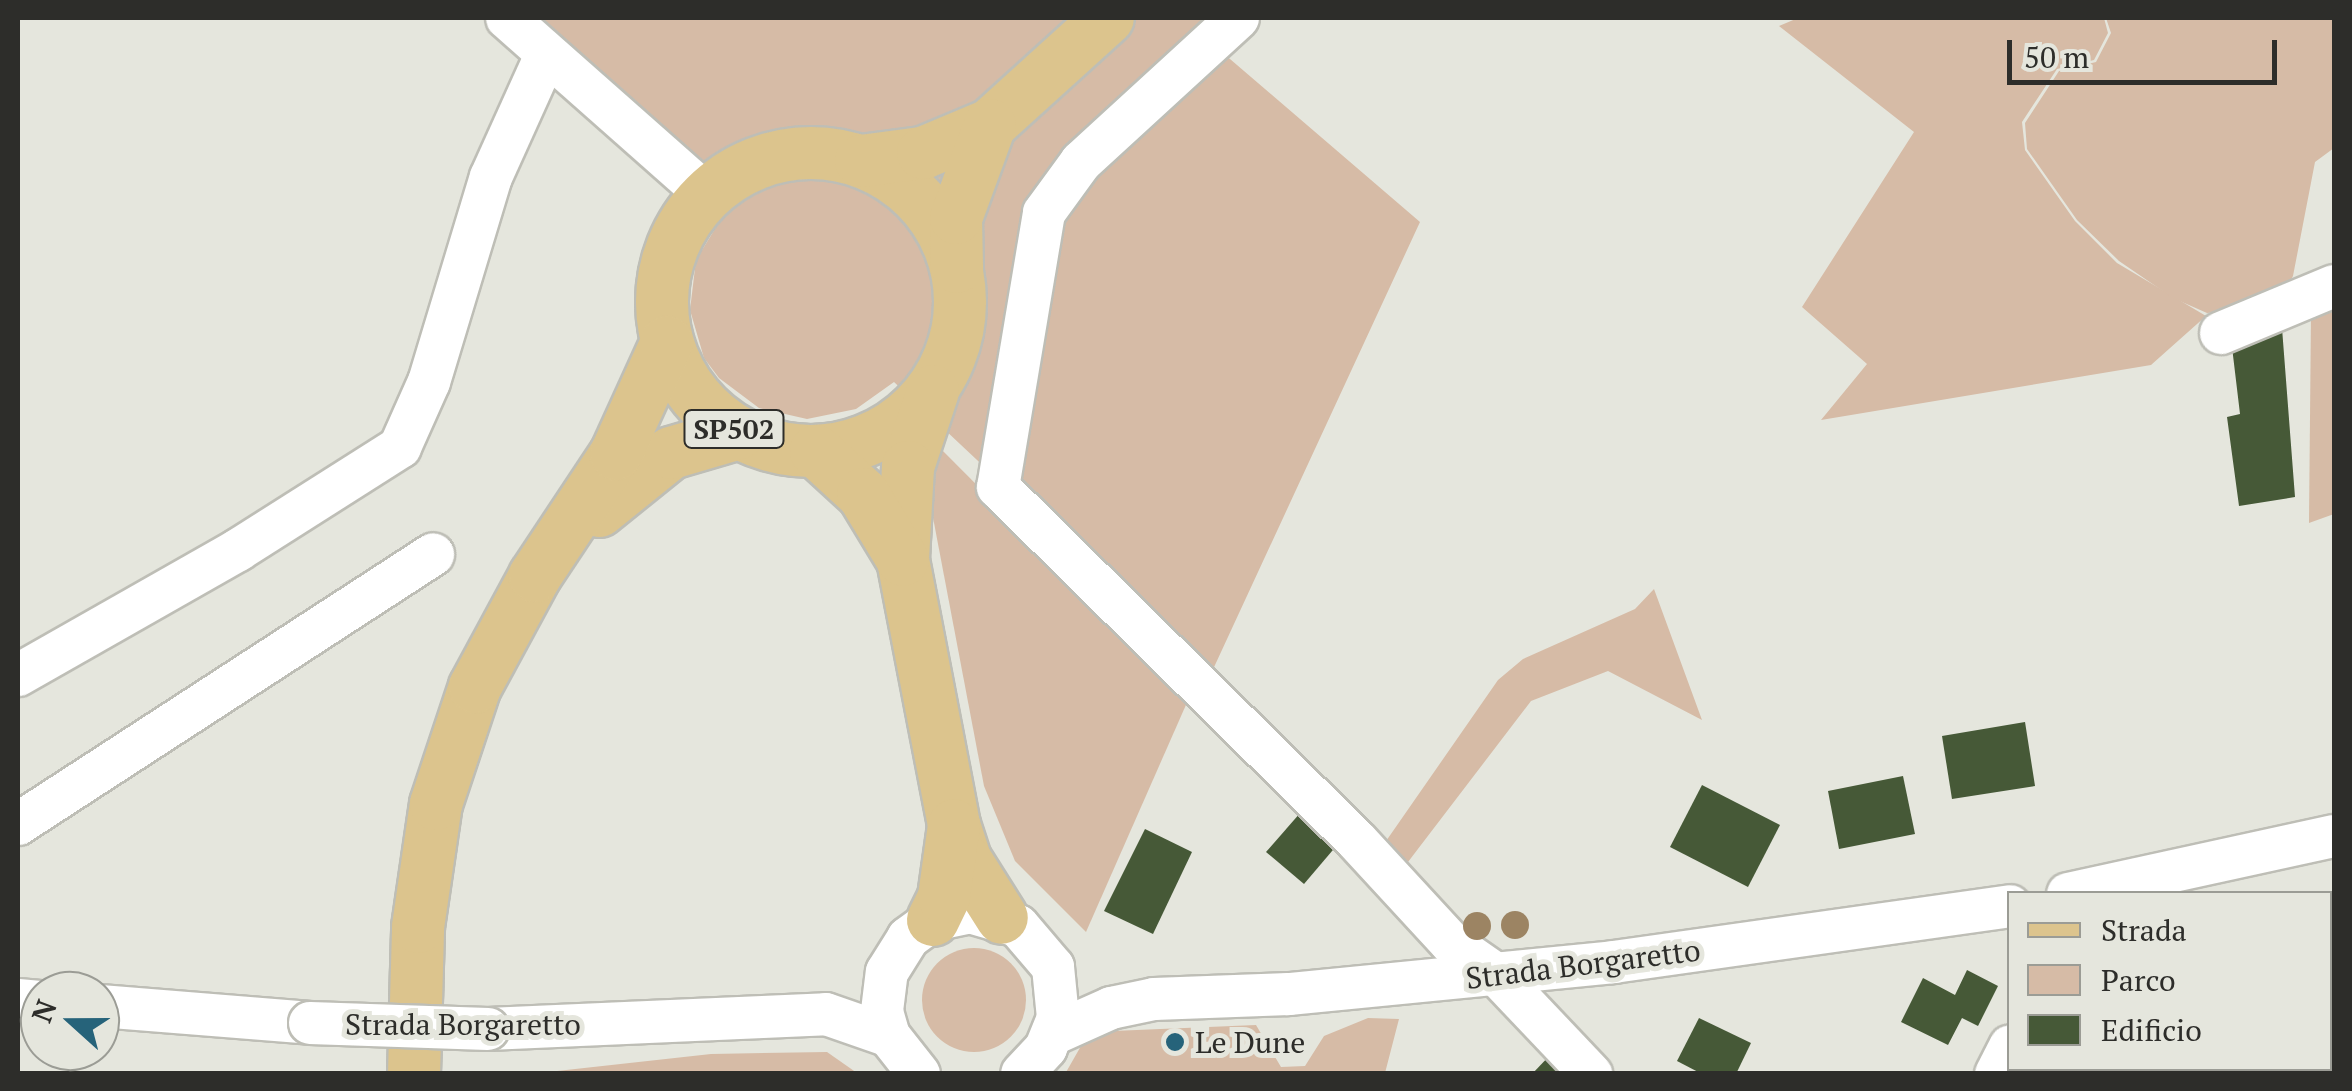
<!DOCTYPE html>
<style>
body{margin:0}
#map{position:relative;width:2352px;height:1091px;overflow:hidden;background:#e5e6dd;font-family:"PT Serif",serif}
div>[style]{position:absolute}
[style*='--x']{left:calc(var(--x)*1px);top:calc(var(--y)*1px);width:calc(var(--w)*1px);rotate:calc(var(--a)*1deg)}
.built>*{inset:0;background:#d9daca}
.green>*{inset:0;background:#d6bba6}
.round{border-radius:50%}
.building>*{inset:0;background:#465937}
.roads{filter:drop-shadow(2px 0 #bebeb6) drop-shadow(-2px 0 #bebeb6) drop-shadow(0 2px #bebeb6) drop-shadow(0 -2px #bebeb6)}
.minor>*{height:42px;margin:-21px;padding:0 21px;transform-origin:21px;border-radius:21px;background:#fff}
.major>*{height:52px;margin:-26px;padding:0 26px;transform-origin:26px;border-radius:26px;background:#dcc48d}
.major>.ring{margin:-26px;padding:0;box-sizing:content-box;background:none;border:52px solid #dcc48d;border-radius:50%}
.bridges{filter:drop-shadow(2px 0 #bebeb6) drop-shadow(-2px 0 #bebeb6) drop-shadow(0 2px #bebeb6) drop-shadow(0 -2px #bebeb6)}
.minor-bridge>*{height:42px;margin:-21px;padding:0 21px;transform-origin:21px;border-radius:21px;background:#fff}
.trees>*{width:28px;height:28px;margin:-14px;border-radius:50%;background:#9c8463}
.dots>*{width:28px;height:28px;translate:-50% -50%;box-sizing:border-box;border:5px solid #e5e6dd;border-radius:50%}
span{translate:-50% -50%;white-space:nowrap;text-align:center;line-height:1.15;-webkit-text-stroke:10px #e5e6dd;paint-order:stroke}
.shield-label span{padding:2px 8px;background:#e5e6dd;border:2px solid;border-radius:8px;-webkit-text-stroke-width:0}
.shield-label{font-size:28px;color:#2d2d2a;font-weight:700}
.street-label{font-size:30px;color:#2d2d2a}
.poi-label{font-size:30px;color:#2d2d2a}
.left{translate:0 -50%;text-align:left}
.frame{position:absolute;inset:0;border:20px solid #2d2d2a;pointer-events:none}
.legend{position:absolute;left:2007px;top:891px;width:325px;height:180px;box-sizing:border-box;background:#e5e6dd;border:2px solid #9b9c95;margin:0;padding:12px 18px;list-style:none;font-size:30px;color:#2d2d2a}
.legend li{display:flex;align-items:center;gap:20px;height:50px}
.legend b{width:50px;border:2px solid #9b9c95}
.north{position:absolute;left:20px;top:971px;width:100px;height:100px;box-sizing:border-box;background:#e5e6dd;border:2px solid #9b9c95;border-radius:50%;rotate:291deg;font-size:28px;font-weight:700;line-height:40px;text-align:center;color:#2d2d2a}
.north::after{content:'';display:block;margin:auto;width:35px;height:45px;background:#26637a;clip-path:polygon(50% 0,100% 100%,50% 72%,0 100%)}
.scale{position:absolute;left:2007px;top:40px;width:270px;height:45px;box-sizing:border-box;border:5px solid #2d2d2a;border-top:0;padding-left:12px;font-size:30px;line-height:35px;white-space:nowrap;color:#2d2d2a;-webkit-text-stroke:8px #e5e6dd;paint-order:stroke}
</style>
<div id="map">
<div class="built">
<i style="clip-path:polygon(2334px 897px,2334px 1073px,2322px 1073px,2330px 1068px)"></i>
</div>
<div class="green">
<i style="clip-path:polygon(531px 18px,1203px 18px,1195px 29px,1420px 222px,1209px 678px,894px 382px,856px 409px,807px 419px,759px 408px,719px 378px,704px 358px,690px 310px,696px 260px,721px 219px,546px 55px)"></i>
<i style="clip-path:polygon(1798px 18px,2104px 18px,2108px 33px,2094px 60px,2057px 69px,2022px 122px,2025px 150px,2075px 221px,2117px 263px,2206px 316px,2151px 365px,1821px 420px,1867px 364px,1802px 307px,1914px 132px,1779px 26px)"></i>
<i style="clip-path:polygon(2106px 18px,2334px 18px,2334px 148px,2315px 162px,2293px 276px,2278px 305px,2207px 313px,2173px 298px,2119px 261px,2077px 220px,2027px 149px,2025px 123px,2059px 71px,2096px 62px,2111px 33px)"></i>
<i style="clip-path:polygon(2334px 302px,2334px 514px,2309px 523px,2311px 313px)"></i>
<i style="clip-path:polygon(933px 441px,1189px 698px,1086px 932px,1015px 861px,984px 786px,927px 486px)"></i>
<i style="clip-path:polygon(1654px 589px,1702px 720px,1608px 671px,1531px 701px,1408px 862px,1384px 844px,1498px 680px,1523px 659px,1635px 609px)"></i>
<i class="round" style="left:922px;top:948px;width:104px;height:104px"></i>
<i style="clip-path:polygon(1368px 1018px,1399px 1019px,1385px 1073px,1065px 1074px,1089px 1032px,1256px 1025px,1281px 1067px,1305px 1066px,1324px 1036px)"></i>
<i style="clip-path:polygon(827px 1052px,857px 1073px,539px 1073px,711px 1054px)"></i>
</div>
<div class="building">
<i style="clip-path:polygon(2282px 328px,2295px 497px,2239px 506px,2227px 417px,2240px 414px,2232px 347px)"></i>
<i style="clip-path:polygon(2025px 722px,2035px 786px,1952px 799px,1942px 736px)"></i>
<i style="clip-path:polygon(1903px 776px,1915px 834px,1839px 849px,1828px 791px)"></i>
<i style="clip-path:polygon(1702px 785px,1780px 825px,1748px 887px,1670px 847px)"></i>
<i style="clip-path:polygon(1301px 812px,1338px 844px,1304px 884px,1266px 852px)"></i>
<i style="clip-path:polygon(1145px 829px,1192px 852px,1153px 934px,1104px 911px)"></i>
<i style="clip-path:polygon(1967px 970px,1998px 986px,1978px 1026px,1962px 1018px,1948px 1045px,1901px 1022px,1923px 978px,1955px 995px)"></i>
<i style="clip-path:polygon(1699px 1018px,1751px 1043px,1736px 1074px,1702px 1074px,1677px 1061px)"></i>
<i style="clip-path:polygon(1553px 1052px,1575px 1074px,1532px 1074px)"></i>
</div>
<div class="roads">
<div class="minor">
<i style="--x:507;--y:18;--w:267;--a:41.5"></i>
<i style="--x:1238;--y:18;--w:213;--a:137.5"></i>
<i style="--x:1081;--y:162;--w:63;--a:126"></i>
<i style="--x:1044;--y:213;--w:278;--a:99.5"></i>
<i style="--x:998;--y:487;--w:504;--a:44.6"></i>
<i style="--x:1357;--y:841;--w:139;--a:47.3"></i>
<i style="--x:1451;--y:943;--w:56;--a:34.8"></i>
<i style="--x:1497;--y:975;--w:137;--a:46.5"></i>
<i style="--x:2221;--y:333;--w:122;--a:-22.6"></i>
<i style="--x:18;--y:675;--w:253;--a:-29.6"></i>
<i style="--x:238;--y:550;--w:192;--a:-32.4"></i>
<i style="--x:400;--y:447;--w:71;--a:-66"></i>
<i style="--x:429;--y:382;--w:214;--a:-73.2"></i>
<i style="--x:491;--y:177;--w:134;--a:-65.7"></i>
<i style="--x:18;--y:824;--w:495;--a:-33"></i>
<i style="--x:2068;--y:894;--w:272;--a:-12.3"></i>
<i style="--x:18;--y:1000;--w:22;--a:5"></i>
<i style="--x:100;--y:1006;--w:211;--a:4.6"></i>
<i style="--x:488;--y:1029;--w:338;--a:-2.5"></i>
<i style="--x:826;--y:1014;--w:67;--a:19.2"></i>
<i style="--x:1053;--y:1034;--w:64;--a:-24.1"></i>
<i style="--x:1111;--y:1008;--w:44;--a:-11.8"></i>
<i style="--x:1154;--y:999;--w:135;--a:-2.1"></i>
<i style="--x:1289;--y:994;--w:326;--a:-5.6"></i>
<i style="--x:1613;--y:962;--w:401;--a:-8"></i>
<i style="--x:919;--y:1074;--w:48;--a:-128.3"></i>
<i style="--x:889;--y:1036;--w:26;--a:-106"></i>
<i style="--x:882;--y:1011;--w:39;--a:-83"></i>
<i style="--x:887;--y:972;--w:40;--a:-58"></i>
<i style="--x:908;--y:938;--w:31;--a:-36"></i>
<i style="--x:933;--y:920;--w:38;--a:-12"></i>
<i style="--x:970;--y:912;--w:50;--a:16.3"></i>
<i style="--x:1018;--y:926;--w:54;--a:49.5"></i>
<i style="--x:1053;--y:967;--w:51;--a:84.4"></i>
<i style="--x:1058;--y:1018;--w:32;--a:112"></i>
<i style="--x:1046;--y:1048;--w:35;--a:133"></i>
<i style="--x:1996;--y:1074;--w:31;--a:-63"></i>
</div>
<div class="major">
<i class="ring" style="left:662px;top:153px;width:246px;height:246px"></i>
<i style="--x:861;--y:161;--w:63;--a:-7.4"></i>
<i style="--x:923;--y:153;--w:73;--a:-22.7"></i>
<i style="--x:990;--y:125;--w:159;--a:-42.2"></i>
<i style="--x:957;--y:267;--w:49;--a:-91.2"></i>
<i style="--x:956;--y:218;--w:99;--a:-69.9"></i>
<i style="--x:933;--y:391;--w:80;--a:108.2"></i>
<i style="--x:908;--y:467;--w:93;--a:93.1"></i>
<i style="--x:903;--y:560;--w:270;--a:79.1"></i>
<i style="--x:954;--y:825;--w:38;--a:72"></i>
<i style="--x:966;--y:861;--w:67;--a:57.7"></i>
<i style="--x:816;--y:451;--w:64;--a:42.5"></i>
<i style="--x:863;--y:494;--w:77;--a:58.8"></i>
<i style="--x:599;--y:511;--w:92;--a:-38.9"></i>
<i style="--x:671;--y:453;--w:71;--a:-16.4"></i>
<i style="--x:933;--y:920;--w:25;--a:-64"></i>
<i style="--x:944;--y:897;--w:72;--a:-82"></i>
<i style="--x:414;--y:1074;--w:147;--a:-88.4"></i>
<i style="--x:418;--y:927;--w:124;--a:-81.7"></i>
<i style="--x:436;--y:804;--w:123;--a:-71.6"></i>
<i style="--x:475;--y:687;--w:126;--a:-61.6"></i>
<i style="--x:535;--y:576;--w:146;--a:-56.4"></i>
<i style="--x:616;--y:454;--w:123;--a:-65.5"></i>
</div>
</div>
<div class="bridges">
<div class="minor-bridge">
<i style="--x:310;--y:1023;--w:178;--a:1.9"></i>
</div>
</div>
<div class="trees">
<i style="left:1515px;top:925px"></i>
<i style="left:1477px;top:926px"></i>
</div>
<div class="dots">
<i style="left:1175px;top:1042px;background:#26637a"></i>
</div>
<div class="shield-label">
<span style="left:734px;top:429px">SP502</span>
</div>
<div class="street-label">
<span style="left:1583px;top:964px;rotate:-7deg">Strada Borgaretto</span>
<span style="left:463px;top:1024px">Strada Borgaretto</span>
</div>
<div class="poi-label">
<span class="left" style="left:1195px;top:1042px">Le Dune</span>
</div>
<div class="frame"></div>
<ul class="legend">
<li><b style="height:12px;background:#dcc48d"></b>Strada</li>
<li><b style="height:28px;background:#d6bba6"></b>Parco</li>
<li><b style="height:28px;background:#465937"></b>Edificio</li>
</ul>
<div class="north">N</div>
<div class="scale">50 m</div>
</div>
